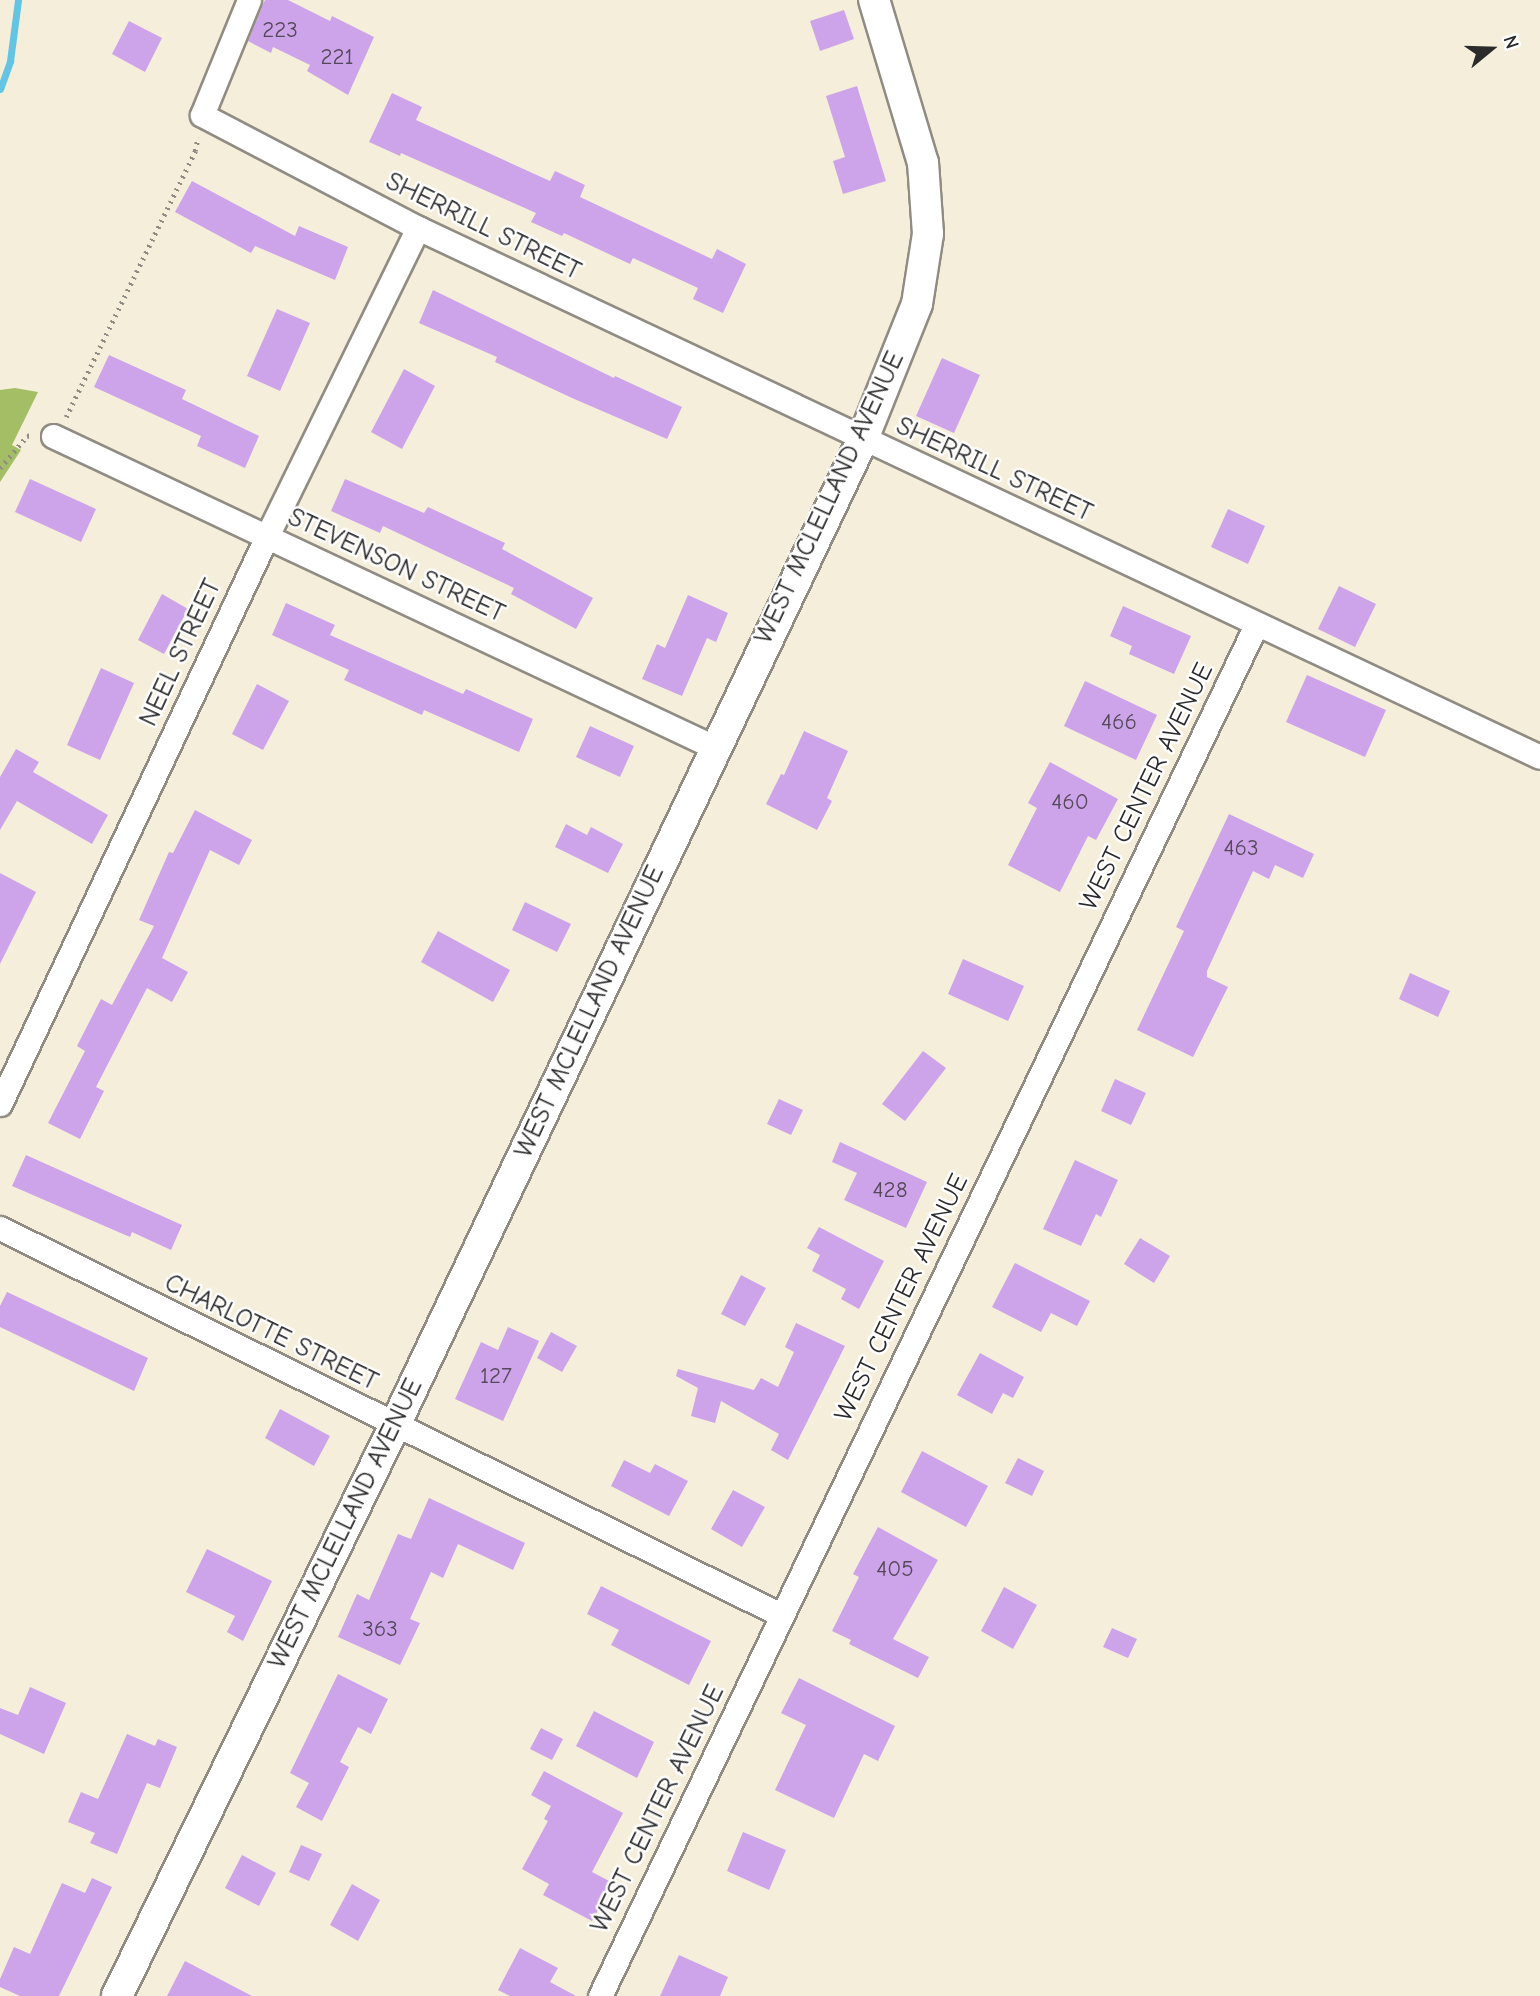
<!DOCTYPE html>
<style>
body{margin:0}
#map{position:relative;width:1540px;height:1996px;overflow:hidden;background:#f5eedb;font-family:"Comic Neue",sans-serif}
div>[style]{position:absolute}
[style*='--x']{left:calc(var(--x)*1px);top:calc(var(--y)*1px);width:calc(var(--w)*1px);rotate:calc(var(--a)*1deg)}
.green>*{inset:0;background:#a3be65}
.stream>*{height:7px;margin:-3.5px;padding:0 3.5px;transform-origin:3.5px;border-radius:3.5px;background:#64c5e2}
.building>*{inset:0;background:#cda4e9}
.path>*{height:4.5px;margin-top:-2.25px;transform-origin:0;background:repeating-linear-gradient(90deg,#908c83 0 2px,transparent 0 7px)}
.roads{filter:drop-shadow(2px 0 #908c83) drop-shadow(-2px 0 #908c83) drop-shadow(0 2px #908c83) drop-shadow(0 -2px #908c83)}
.minor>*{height:23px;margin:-11.5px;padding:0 11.5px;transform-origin:11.5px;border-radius:11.5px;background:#fff}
.tertiary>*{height:30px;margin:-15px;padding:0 15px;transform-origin:15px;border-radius:15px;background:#fff}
span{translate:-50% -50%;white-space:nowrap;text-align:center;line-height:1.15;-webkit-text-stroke:5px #fff;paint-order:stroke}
.number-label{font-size:23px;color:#54495a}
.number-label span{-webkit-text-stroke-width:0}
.street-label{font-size:26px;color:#2b2b2b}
.north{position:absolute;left:1456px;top:14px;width:70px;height:70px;-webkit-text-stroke:5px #fff;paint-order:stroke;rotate:71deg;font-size:19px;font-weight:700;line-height:28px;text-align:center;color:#2b2b2b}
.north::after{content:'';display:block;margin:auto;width:24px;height:32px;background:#2b2b2b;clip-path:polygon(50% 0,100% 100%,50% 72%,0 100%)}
</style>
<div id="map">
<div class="green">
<i style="clip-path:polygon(15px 388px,38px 392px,12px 445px,21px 450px,0 482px,0 390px)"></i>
</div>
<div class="stream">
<i style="--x:0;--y:89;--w:30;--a:-70"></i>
<i style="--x:10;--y:61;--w:62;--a:-82.5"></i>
</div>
<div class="building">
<i style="clip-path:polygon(265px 0,288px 0,330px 21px,332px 16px,374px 37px,348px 95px,307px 71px,310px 65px,273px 47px,271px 53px,248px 41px)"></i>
<i style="clip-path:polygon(844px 10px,854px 39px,820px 51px,810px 21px)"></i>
<i style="clip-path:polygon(129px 21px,162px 38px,145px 72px,112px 54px)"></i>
<i style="clip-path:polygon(857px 86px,886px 181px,843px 194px,833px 161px,845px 157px,826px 96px)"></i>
<i style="clip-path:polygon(392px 93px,422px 107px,416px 120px,550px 181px,555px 171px,585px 185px,580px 197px,712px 259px,717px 249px,746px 264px,723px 313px,693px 299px,698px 288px,633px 258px,630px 264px,564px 233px,562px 236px,531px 222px,536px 213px,401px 153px,400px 156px,369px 142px)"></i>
<i style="clip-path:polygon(192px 181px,295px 236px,299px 226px,348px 247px,335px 280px,255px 246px,251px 253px,175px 212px)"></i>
<i style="clip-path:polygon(433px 290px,614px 378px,615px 376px,682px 407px,667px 439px,572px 398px,495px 362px,497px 357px,419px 323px)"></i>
<i style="clip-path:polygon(277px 309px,310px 323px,280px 391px,247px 376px)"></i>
<i style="clip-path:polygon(109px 355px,186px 390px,182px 399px,259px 436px,245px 468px,197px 446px,201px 436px,94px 387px)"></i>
<i style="clip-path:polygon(942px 358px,980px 375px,954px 433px,916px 416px)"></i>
<i style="clip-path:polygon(404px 369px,435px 386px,402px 449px,371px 432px)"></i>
<i style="clip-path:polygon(30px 479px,96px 509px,81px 542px,15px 512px)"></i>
<i style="clip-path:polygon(345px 479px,424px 513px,428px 507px,505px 543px,502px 549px,593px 598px,576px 629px,511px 594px,514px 588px,383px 526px,380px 533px,331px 511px)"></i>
<i style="clip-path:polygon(1228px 509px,1265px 526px,1248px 564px,1211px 547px)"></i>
<i style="clip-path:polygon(1339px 586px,1376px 604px,1355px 647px,1318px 629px)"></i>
<i style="clip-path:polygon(162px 594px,188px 609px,164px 654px,138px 640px)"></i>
<i style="clip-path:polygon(688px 595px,728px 613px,716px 642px,707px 638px,682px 696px,642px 679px,657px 644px,665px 648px)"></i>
<i style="clip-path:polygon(286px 603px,335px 625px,330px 635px,463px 694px,466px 689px,533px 719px,519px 752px,424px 710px,422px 715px,344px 680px,349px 670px,272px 635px)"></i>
<i style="clip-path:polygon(1123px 606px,1191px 636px,1174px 674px,1129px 654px,1132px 646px,1110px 636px)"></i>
<i style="clip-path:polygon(101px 668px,134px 683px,100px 760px,67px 745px)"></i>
<i style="clip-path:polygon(1307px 675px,1386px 710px,1365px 757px,1286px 722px)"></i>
<i style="clip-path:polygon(1085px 681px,1157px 715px,1136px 760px,1064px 726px)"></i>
<i style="clip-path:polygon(257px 684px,289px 701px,263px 750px,232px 734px)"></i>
<i style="clip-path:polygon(590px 726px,634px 746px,620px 777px,576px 757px)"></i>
<i style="clip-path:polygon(804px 731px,848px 751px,827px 798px,832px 801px,817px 830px,766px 804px,781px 774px,784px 775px)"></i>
<i style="clip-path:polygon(16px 749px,39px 762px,33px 772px,108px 815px,92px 844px,17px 801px,0 830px,0 777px)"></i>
<i style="clip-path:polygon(1050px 762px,1118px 799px,1096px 840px,1088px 836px,1060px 892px,1008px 865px,1037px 808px,1028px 803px)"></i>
<i style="clip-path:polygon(195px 810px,252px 840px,239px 865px,210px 850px,162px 958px,188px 972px,172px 1002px,147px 988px,96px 1087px,104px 1091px,80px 1139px,48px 1123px,85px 1051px,77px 1046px,101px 999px,112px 1005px,154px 926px,139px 920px,169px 852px,173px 853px)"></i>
<i style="clip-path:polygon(1229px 814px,1314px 854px,1303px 878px,1275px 865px,1269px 879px,1253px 871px,1207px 971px,1207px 977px,1228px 987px,1193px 1057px,1137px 1030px,1184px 931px,1176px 927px)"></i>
<i style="clip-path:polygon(566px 824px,587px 835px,591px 827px,623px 844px,608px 873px,555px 847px)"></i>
<i style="clip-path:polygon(0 873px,36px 892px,0 964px)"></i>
<i style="clip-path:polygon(525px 902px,571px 924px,557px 952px,512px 930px)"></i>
<i style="clip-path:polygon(438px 931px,510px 970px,493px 1002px,421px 962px)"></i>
<i style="clip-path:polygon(963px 959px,1024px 986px,1008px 1021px,948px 994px)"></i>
<i style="clip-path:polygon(1410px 973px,1450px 991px,1438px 1017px,1399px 999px)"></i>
<i style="clip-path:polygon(923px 1051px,946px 1068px,905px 1121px,882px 1104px)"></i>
<i style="clip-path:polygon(1115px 1079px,1146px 1093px,1131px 1125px,1101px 1111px)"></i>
<i style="clip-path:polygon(779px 1099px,803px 1110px,791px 1135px,767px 1124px)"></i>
<i style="clip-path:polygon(840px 1142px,927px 1182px,906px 1228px,844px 1200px,857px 1173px,832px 1162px)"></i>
<i style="clip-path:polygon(26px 1155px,182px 1225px,171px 1250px,132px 1232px,130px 1237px,12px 1186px)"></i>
<i style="clip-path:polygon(1075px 1160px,1118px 1180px,1101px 1217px,1096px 1214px,1081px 1246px,1043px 1229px)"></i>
<i style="clip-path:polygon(819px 1227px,884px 1261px,859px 1309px,841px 1299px,846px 1289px,812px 1271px,820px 1255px,807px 1248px)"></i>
<i style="clip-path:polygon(1140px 1238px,1170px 1256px,1154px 1283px,1124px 1264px)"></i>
<i style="clip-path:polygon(1015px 1263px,1090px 1301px,1077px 1326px,1051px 1313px,1041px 1332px,992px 1307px)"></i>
<i style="clip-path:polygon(741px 1275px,766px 1288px,745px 1326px,721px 1314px)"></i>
<i style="clip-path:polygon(7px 1292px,148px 1358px,134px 1391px,0 1327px,0 1306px)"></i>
<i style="clip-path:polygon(796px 1323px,845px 1346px,788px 1460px,771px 1450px,779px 1434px,721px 1401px,715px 1423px,691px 1416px,698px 1388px,676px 1376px,678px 1369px,754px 1390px,761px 1378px,778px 1387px,794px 1352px,785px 1347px)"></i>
<i style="clip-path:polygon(508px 1327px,539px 1341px,503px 1421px,455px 1399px,481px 1342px,498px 1350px)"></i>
<i style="clip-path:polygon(551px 1332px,577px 1346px,562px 1372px,537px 1358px)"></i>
<i style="clip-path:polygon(980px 1353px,1024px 1377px,1013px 1398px,1003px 1393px,992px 1414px,957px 1395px)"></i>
<i style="clip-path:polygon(280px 1409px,330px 1436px,314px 1466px,265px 1438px)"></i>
<i style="clip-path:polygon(922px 1451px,988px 1486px,966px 1527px,901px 1492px)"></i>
<i style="clip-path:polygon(1018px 1458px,1044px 1471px,1032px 1496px,1005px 1483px)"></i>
<i style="clip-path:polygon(624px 1460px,650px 1473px,655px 1464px,688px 1481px,669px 1516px,611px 1486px)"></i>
<i style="clip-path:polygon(733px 1490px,765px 1507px,742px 1547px,711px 1529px)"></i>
<i style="clip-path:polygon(429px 1498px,525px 1543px,513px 1570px,458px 1544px,443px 1578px,431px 1572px,410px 1619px,420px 1623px,400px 1665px,338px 1637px,357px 1594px,369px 1600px,398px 1534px,411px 1539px)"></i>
<i style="clip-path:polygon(878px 1527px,938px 1560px,893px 1639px,929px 1657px,918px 1678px,849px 1644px,851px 1640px,832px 1631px,859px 1577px,853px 1574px)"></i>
<i style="clip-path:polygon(207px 1549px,272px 1581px,243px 1641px,227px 1632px,235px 1616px,186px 1592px)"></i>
<i style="clip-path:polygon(601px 1586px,711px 1641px,689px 1685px,611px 1645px,619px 1630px,587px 1614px)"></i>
<i style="clip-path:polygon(1004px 1587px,1037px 1605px,1013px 1649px,981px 1631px)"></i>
<i style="clip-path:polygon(1112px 1628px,1137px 1639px,1128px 1658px,1103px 1647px)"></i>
<i style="clip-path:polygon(338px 1674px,388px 1699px,371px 1734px,358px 1727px,340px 1762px,349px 1767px,322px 1821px,296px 1807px,309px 1783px,290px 1773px)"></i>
<i style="clip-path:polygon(799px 1678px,895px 1726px,878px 1761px,864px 1754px,834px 1818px,775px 1790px,806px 1725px,781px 1713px)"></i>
<i style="clip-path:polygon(30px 1687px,66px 1703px,44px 1754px,0 1734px,0 1708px,18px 1715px)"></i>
<i style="clip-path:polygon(594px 1711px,654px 1742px,637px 1778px,576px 1746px)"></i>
<i style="clip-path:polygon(541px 1728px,563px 1739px,552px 1760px,530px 1749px)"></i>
<i style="clip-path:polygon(127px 1734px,155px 1746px,158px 1739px,177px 1747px,160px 1788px,147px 1783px,117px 1854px,90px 1843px,95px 1833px,68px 1822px,81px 1792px,98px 1799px)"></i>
<i style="clip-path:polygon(544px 1771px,623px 1813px,592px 1872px,613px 1883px,592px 1921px,543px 1895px,549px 1884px,522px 1869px,548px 1821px,544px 1819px,551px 1806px,531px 1795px)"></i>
<i style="clip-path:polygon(743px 1832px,786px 1850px,769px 1890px,727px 1871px)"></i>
<i style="clip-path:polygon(301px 1845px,322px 1854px,309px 1881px,289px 1872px)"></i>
<i style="clip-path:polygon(242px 1855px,276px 1873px,259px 1906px,225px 1888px)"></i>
<i style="clip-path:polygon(92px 1878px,112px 1887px,59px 1996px,20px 1996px,0 1987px,0 1979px,14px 1947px,30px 1954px,62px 1883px,85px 1893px)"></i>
<i style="clip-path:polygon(352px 1884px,380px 1900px,358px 1941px,330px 1925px)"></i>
<i style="clip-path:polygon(520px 1948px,558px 1968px,550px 1982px,576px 1996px,510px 1996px,498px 1990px)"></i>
<i style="clip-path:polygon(679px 1955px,728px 1977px,720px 1996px,660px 1996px)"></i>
<i style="clip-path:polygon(185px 1961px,252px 1996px,167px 1996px)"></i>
</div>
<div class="path">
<i style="--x:66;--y:417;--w:296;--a:-64.1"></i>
<i style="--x:195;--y:151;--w:14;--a:-78"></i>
<i style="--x:0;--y:468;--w:42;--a:-49.8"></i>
<i style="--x:27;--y:436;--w:5;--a:-11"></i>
</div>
<div class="roads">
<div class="minor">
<i style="--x:249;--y:0;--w:124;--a:112.2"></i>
<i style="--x:202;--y:115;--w:244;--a:27.6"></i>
<i style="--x:418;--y:228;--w:1240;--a:25.24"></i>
<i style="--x:53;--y:436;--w:731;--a:25.2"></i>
<i style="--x:0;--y:1104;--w:628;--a:-64.82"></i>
<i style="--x:267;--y:536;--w:343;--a:-63.9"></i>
<i style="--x:0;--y:1228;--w:872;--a:26.36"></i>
<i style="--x:600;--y:1996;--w:1520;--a:-64.43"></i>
</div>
<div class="tertiary">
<i style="--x:117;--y:1996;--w:635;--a:-64.04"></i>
<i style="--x:395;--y:1425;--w:1091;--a:-64.61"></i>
<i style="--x:863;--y:439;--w:145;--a:-68.2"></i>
<i style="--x:917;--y:304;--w:71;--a:-81.1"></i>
<i style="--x:928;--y:234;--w:71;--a:-94"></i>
<i style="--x:923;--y:163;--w:170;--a:-106.7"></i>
</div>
</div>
<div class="number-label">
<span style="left:280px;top:30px">223</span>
<span style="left:337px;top:57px">221</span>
<span style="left:1119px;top:722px">466</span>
<span style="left:1070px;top:802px">460</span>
<span style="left:1241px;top:848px">463</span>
<span style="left:890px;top:1190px">428</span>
<span style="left:496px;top:1376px">127</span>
<span style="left:895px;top:1569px">405</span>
<span style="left:380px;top:1629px">363</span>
</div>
<div class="street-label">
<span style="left:483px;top:227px;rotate:26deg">SHERRILL STREET</span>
<span style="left:994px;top:470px;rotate:25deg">SHERRILL STREET</span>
<span style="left:830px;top:498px;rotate:-65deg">WEST MCLELLAND AVENUE</span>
<span style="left:396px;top:566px;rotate:25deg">STEVENSON STREET</span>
<span style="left:181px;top:653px;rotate:-65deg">NEEL STREET</span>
<span style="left:1147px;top:787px;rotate:-64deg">WEST CENTER AVENUE</span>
<span style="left:590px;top:1012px;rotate:-65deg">WEST MCLELLAND AVENUE</span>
<span style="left:902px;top:1298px;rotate:-64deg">WEST CENTER AVENUE</span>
<span style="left:271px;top:1333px;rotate:26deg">CHARLOTTE STREET</span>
<span style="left:346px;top:1524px;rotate:-64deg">WEST MCLELLAND AVENUE</span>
<span style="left:658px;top:1809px;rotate:-64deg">WEST CENTER AVENUE</span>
</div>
<div class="north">N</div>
</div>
